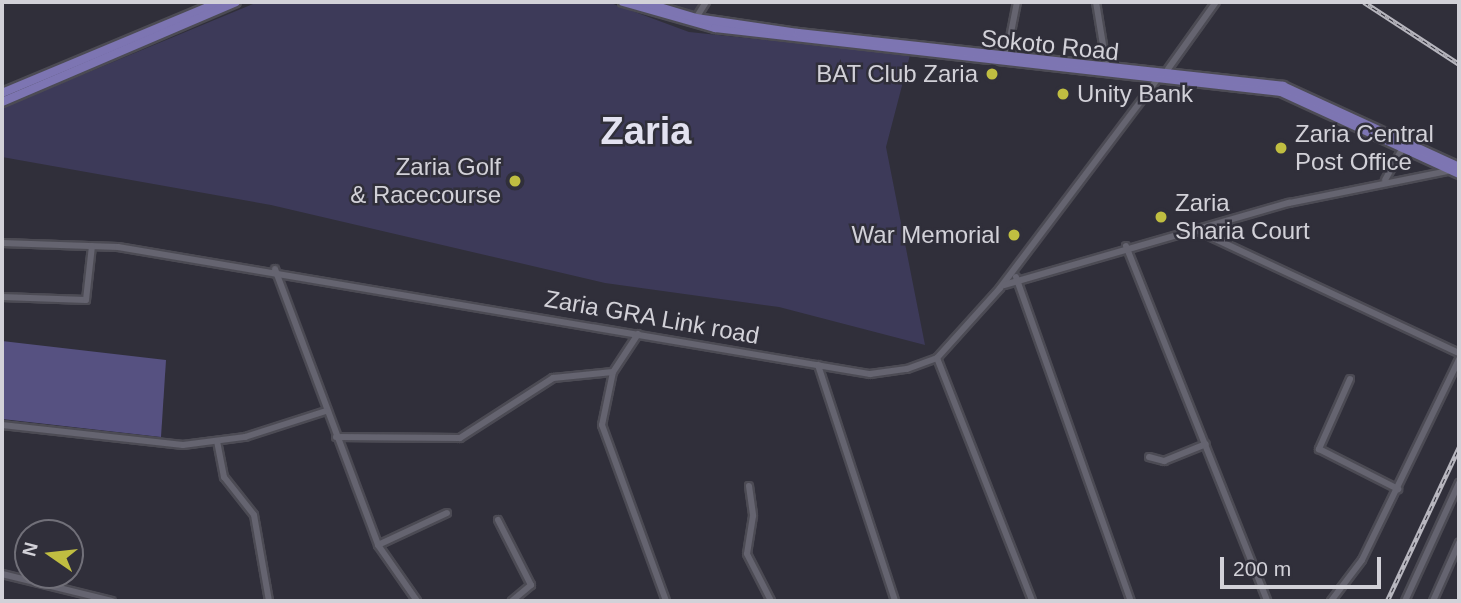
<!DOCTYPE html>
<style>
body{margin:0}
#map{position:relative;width:1461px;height:603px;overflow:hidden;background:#302f3a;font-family:Helvetica,sans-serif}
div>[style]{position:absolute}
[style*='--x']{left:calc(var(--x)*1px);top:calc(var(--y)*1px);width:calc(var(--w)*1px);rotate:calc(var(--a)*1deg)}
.built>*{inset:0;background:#3a3949}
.green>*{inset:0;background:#3d3a59}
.forest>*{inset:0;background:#565181}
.roads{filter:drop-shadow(2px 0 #4c4b54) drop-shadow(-2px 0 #4c4b54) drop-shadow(0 2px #4c4b54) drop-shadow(0 -2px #4c4b54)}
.minor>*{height:6px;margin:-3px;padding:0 3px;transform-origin:3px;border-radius:3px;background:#656470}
.major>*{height:8px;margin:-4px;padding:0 4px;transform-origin:4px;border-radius:4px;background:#7d75b2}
.rail>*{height:4.5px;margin-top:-2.25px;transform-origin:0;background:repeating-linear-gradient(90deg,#302f3a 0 5px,#b7b6be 0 10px);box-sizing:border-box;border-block:2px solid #b7b6be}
.dots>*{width:19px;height:19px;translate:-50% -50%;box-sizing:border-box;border:4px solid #302f3a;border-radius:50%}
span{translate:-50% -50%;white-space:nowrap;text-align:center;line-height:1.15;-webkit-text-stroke:5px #302f3a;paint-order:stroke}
.street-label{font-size:24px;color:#d2d1d8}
.poi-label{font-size:24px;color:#d2d1d8}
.right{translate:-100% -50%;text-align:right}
.left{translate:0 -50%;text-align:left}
.town-label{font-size:38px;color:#e3e2f0;font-weight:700}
.frame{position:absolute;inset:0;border:4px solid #d2d1d8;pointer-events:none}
.north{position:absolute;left:14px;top:519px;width:70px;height:70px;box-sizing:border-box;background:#302f3a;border:2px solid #717079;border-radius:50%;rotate:284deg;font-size:19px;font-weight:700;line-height:28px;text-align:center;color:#d2d1d8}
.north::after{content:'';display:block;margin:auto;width:24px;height:32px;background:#c0be41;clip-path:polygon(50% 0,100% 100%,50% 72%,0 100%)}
.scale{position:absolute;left:1220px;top:557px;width:161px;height:32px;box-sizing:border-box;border:4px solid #d2d1d8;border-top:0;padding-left:9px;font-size:21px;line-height:24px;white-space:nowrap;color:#d2d1d8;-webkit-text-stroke:5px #302f3a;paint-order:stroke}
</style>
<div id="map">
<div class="built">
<i style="clip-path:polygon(653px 2px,703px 2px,691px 14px)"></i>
</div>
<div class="green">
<i style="clip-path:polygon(258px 2px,608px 2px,689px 32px,910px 55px,886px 147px,925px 345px,779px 307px,605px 283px,271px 205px,2px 157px,2px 108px)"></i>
</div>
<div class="forest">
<i style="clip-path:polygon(2px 341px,166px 360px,161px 437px,2px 419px)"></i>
</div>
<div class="roads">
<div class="minor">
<i style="--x:1096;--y:2;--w:62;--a:80.7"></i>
<i style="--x:696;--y:18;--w:19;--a:-58"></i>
<i style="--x:1007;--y:53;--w:52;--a:-78.9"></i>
<i style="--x:1168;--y:69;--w:82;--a:-54.4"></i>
<i style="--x:1385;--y:180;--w:39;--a:-61"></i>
<i style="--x:1194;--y:229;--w:293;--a:25.1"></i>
<i style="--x:2;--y:243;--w:116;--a:2"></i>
<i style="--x:118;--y:247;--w:763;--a:9.59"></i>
<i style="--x:870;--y:374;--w:37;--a:-8"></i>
<i style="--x:907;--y:369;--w:32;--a:-20"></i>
<i style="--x:937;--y:358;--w:94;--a:-48"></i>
<i style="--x:1000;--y:288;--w:264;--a:-53"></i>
<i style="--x:1126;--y:246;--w:382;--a:68.3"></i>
<i style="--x:275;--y:269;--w:295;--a:69.5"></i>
<i style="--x:378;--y:545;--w:68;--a:55.1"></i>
<i style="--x:1016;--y:277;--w:344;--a:70.5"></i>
<i style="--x:1004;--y:285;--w:297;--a:-16.1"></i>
<i style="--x:1289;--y:203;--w:161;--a:-11.4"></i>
<i style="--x:2;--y:297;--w:84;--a:2"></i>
<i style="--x:86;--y:300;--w:54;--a:-83.7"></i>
<i style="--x:638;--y:334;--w:45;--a:123.3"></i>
<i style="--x:613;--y:372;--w:54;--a:101.7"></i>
<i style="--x:602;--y:425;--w:187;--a:70"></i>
<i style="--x:937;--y:358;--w:261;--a:68.6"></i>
<i style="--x:818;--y:365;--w:248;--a:71.9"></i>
<i style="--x:1350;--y:379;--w:77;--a:113.9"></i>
<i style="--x:1319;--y:449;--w:89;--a:26.9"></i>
<i style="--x:2;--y:425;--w:182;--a:6.3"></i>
<i style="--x:183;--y:445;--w:63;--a:-7.4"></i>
<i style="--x:245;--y:437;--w:85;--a:-17.8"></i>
<i style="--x:336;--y:437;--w:124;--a:0.5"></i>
<i style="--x:460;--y:438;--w:111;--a:-32.8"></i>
<i style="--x:553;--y:378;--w:60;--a:-5.7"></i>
<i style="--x:217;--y:441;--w:37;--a:79"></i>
<i style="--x:224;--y:477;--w:48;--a:51.7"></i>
<i style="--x:254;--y:515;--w:87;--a:80.1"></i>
<i style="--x:1149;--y:457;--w:16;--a:15"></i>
<i style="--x:1164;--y:461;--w:45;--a:-22"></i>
<i style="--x:749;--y:486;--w:30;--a:82"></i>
<i style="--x:753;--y:516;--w:38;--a:99"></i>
<i style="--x:747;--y:554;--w:53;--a:62.9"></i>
<i style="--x:498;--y:520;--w:73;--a:63.1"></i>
<i style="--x:531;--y:585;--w:25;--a:140"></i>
<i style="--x:378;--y:545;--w:76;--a:-24.9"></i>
<i style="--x:2;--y:574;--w:113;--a:13.8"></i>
<i style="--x:1331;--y:601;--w:51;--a:-52.9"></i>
<i style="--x:1362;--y:560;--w:223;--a:-64.2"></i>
<i style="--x:1405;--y:601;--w:130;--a:-65.4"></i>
<i style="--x:1433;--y:601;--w:64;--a:-65.9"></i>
</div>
<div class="major">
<i style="--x:623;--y:2;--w:96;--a:15.8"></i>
<i style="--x:715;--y:28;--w:570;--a:6.45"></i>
<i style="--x:1281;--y:92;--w:196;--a:24.7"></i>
<i style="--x:643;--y:2;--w:55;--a:16.8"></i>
<i style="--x:696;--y:18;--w:103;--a:8.4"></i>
<i style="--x:798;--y:33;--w:488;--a:6.2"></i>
<i style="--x:1283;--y:86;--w:194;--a:24.7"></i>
<i style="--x:2;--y:93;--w:236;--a:-22.7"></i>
<i style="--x:2;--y:102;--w:254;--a:-23.1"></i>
</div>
</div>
<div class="rail">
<i style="--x:1364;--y:2;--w:113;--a:33.1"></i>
<i style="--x:1387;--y:601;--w:170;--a:-64.9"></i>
</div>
<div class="dots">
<i style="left:992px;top:74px;background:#c0be41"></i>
<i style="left:1063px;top:94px;background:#c0be41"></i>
<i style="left:1281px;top:148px;background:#c0be41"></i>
<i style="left:515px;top:181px;background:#c0be41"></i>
<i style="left:1161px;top:217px;background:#c0be41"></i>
<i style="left:1014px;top:235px;background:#c0be41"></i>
</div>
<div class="street-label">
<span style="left:1050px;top:45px;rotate:6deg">Sokoto Road</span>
<span style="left:652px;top:317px;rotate:10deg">Zaria GRA Link road</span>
</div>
<div class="poi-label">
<span class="right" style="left:978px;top:74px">BAT Club Zaria</span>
<span class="left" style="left:1077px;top:94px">Unity Bank</span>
<span class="left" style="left:1295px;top:148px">Zaria Central<br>Post Office</span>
<span class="right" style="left:501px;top:181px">Zaria Golf<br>&amp; Racecourse</span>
<span class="left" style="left:1175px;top:217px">Zaria<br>Sharia Court</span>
<span class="right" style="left:1000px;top:235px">War Memorial</span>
</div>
<div class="town-label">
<span style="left:646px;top:132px">Zaria</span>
</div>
<div class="frame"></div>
<div class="north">N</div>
<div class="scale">200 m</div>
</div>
